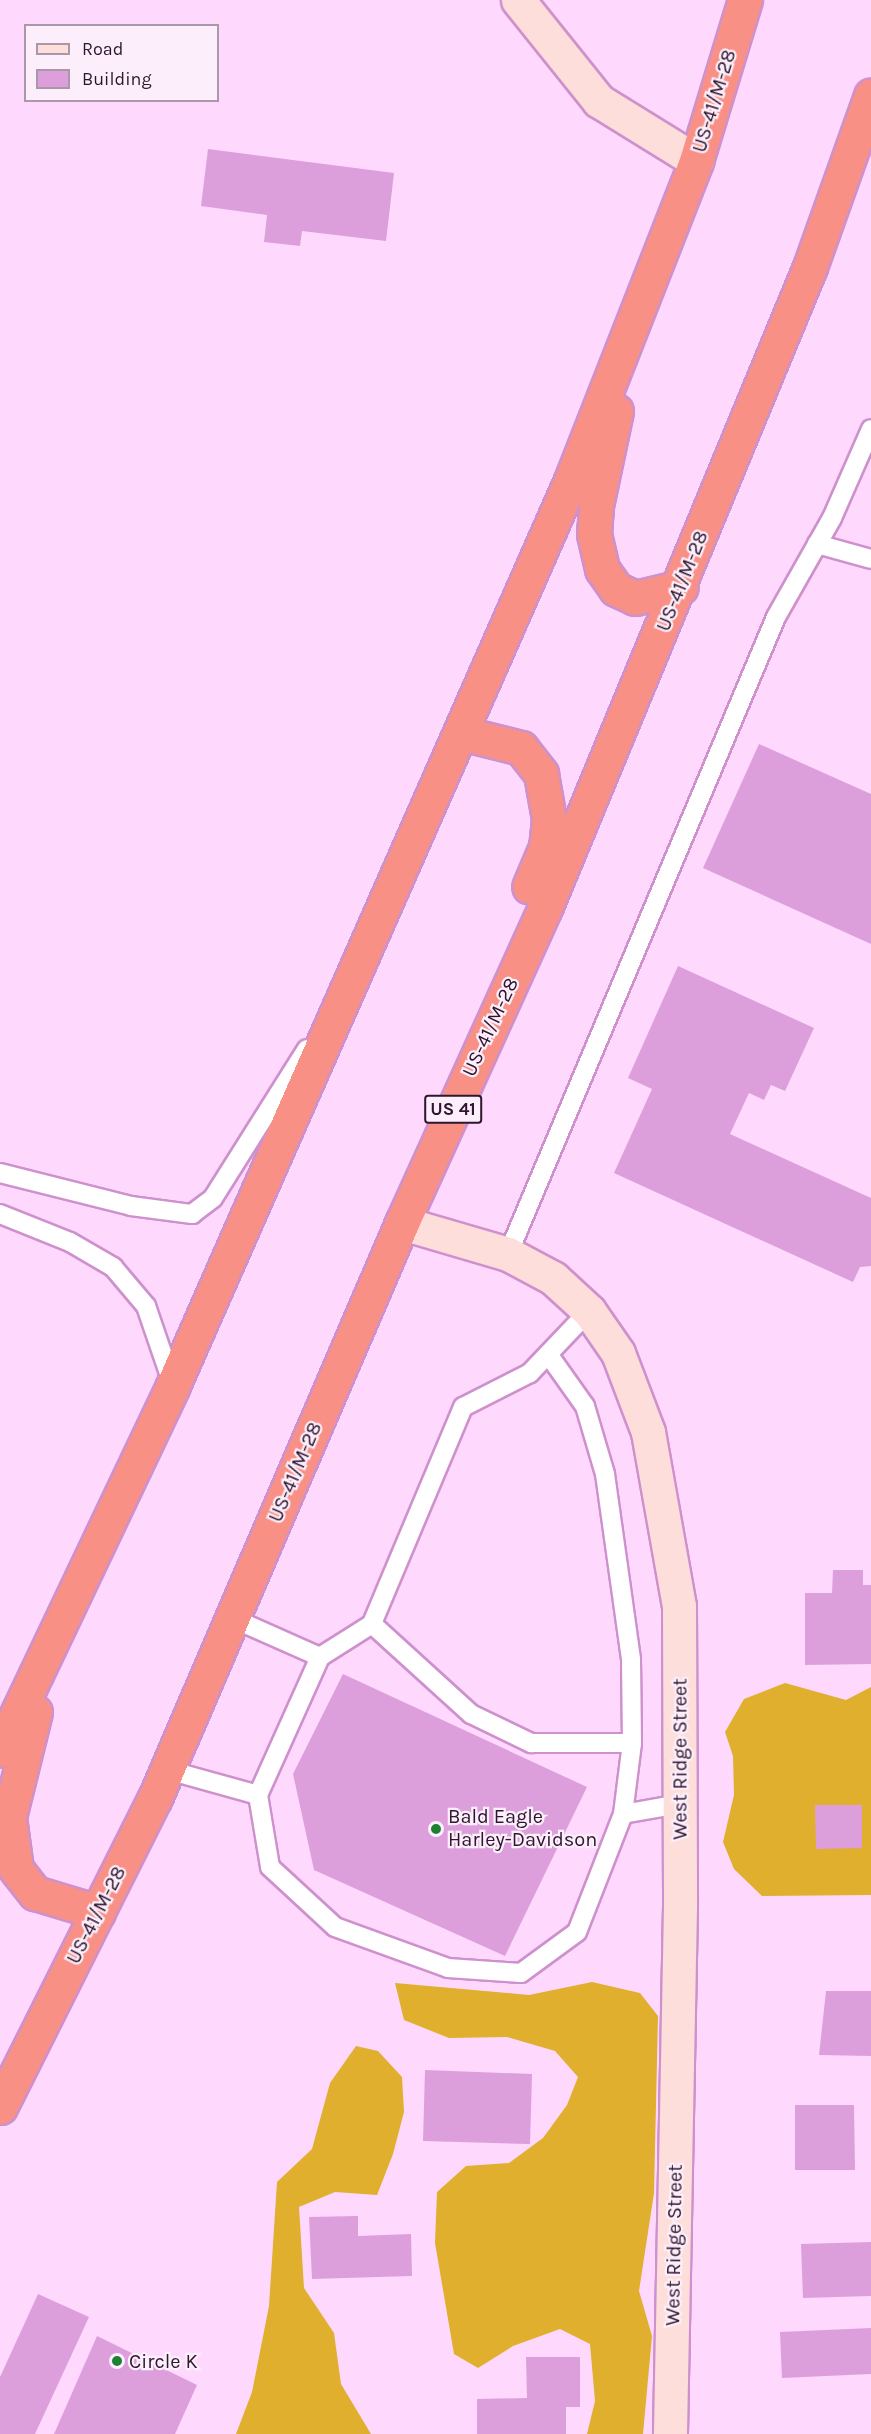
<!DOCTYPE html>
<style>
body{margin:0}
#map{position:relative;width:871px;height:2434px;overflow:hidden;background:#fed8fd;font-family:Karla,sans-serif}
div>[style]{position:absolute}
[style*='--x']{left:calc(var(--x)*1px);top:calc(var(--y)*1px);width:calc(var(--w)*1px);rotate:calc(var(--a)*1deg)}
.forest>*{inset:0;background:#dfaf2d}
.building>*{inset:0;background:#dd9fdc}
.roads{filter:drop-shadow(2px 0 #ce91cd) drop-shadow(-2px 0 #ce91cd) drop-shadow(0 2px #ce91cd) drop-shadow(0 -2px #ce91cd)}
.lane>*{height:18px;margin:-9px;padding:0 9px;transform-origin:9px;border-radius:9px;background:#fff}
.secondary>*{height:33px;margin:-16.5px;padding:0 16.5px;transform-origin:16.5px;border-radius:16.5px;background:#fddeda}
.highway>*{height:33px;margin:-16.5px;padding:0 16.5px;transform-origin:16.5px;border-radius:16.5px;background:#f99085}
.dots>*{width:16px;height:16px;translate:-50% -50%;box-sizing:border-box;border:3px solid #fceffb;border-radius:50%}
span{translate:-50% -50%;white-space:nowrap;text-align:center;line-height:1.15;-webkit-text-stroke:4.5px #fceffb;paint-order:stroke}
.shield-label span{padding:2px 4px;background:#fceffb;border:2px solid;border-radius:4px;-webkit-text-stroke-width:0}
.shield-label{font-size:18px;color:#2e162e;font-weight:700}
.street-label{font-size:20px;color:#2e162e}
.poi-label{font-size:20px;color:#2e162e}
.left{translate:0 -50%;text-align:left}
.legend{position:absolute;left:24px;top:24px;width:195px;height:78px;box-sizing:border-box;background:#fceffb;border:2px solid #aa98a9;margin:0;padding:8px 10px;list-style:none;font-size:18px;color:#2e162e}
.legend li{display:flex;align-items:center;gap:12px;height:30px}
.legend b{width:30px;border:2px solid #aa98a9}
</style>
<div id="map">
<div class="forest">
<i style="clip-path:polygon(785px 1683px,846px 1700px,871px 1687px,871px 1895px,762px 1896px,734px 1869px,723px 1842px,734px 1795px,733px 1756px,725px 1732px,744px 1699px)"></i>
<i style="clip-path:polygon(592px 1982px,640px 1993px,658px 2016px,654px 2193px,639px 2291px,652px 2336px,643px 2434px,587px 2434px,595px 2401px,590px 2344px,560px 2329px,513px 2346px,478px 2368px,454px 2354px,435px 2243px,437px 2192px,466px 2166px,509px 2163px,543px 2138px,567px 2105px,578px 2077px,555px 2051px,507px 2037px,449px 2038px,404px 2020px,395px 1983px,529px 1995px)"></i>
<i style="clip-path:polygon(356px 2046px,378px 2051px,402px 2077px,404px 2112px,393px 2154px,377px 2195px,335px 2192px,299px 2207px,304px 2288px,334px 2333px,341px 2384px,371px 2434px,236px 2434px,252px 2392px,269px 2306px,277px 2182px,312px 2149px,330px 2083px)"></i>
</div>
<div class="building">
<i style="clip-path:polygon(208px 149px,394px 173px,386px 241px,302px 231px,300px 246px,264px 242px,267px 215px,201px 206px)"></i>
<i style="clip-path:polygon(759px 744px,871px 794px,871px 944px,703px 868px)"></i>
<i style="clip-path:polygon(678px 966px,814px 1028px,785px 1091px,771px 1085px,764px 1100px,749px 1093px,730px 1134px,871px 1198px,871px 1266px,860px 1267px,853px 1282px,614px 1173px,652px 1089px,628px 1078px)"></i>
<i style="clip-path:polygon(833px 1570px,863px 1570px,863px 1585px,871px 1585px,871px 1664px,805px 1665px,805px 1593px,832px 1593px)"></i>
<i style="clip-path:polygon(343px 1674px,587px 1787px,505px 1956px,314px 1870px,293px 1774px)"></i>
<i style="clip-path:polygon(815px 1805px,862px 1805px,862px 1848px,816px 1849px)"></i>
<i style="clip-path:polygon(826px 1991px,871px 1991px,871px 2056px,819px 2055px)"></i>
<i style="clip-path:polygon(425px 2070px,532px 2074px,530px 2144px,423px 2141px)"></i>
<i style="clip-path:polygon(795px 2105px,854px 2105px,855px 2170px,795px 2170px)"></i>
<i style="clip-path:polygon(358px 2216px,358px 2236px,411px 2234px,412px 2276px,312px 2279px,309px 2217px)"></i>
<i style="clip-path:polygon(871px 2242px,871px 2296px,803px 2298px,801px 2244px)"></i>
<i style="clip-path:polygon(38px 2294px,89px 2317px,35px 2434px,0 2434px,0 2377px)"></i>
<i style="clip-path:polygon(871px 2328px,871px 2374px,782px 2378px,780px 2332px)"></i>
<i style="clip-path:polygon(97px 2336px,197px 2385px,175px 2434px,54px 2434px)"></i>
<i style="clip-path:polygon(526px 2357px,580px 2357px,580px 2407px,566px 2407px,566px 2434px,477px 2434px,477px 2399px,527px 2398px)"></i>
</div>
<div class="roads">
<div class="lane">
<i style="--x:817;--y:544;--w:56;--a:15.5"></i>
<i style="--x:0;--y:1173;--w:135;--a:14.1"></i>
<i style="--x:131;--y:1206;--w:62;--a:7.5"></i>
<i style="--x:192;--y:1214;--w:26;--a:-37"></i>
<i style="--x:213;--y:1198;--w:176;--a:-57.8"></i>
<i style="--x:0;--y:1214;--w:75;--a:21.8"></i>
<i style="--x:70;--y:1242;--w:50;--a:30.2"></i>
<i style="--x:113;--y:1267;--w:51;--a:49.8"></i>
<i style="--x:146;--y:1306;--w:83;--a:71.1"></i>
<i style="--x:508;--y:1254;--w:691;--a:-67.18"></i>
<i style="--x:776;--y:617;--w:114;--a:-60.5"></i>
<i style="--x:832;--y:518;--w:97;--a:-66.3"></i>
<i style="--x:589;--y:1311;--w:86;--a:133.6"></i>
<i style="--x:530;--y:1373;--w:75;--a:153.1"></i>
<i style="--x:463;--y:1407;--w:235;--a:112.8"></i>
<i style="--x:372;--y:1624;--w:62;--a:147.6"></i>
<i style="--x:320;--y:1657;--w:151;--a:114.2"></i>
<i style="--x:258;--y:1795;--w:73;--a:80.5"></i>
<i style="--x:270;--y:1867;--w:88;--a:42.7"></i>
<i style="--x:335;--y:1927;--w:120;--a:19.9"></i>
<i style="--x:448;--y:1968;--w:73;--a:3.9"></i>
<i style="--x:521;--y:1973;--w:69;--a:-36.2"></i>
<i style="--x:577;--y:1932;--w:127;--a:-68.7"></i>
<i style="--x:623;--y:1814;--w:58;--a:-10"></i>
<i style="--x:548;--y:1354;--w:64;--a:54.6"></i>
<i style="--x:585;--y:1406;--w:71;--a:73.6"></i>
<i style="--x:605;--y:1474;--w:188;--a:82"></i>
<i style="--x:631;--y:1660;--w:83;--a:89.3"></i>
<i style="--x:632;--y:1743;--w:72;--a:97.2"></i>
<i style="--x:232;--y:1618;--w:96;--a:23.9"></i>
<i style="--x:372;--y:1624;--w:134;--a:42.3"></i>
<i style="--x:471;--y:1714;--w:67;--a:25.8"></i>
<i style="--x:531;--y:1743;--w:101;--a:0"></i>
<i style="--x:168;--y:1770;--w:93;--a:15.5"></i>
</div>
<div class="secondary">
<i style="--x:518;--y:0;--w:129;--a:51.3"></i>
<i style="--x:599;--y:101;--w:114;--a:31.7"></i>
<i style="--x:402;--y:1223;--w:110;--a:16.3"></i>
<i style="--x:508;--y:1254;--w:51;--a:28.1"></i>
<i style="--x:553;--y:1278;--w:49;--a:42.5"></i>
<i style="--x:589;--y:1311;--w:51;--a:55.4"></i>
<i style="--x:618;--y:1353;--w:85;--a:69.2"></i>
<i style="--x:648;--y:1432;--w:177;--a:79.9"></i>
<i style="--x:679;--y:1606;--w:300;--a:89.8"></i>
<i style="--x:680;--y:1906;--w:528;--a:91.09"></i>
</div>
<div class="highway">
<i style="--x:616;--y:411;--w:97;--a:101.9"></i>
<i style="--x:596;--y:506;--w:28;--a:94"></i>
<i style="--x:594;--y:534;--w:36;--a:77"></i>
<i style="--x:602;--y:569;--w:24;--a:55"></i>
<i style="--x:616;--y:589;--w:21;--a:25"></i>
<i style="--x:635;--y:598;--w:47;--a:-13.4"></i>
<i style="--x:461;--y:733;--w:62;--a:14"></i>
<i style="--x:521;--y:748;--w:33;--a:52"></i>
<i style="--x:541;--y:774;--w:46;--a:79.9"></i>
<i style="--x:549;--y:819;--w:28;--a:96"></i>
<i style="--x:546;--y:847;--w:43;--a:113"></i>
<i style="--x:35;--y:1712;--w:108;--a:103.9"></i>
<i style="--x:9;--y:1817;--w:52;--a:82.3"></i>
<i style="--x:16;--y:1869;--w:31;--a:52"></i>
<i style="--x:35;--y:1893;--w:66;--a:16.8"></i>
<i style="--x:0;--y:1750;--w:404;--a:-64.6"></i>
<i style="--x:173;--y:1385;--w:991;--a:-66.25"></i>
<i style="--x:572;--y:478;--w:340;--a:-68.6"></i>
<i style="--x:696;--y:161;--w:168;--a:-73.1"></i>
<i style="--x:0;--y:2107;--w:346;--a:-63.4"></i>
<i style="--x:155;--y:1798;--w:626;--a:-66.75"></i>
<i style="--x:402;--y:1223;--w:346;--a:-65.6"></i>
<i style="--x:545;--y:908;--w:694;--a:-67.54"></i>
<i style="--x:810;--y:267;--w:182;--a:-70.4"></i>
</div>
</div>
<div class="dots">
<i style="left:436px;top:1829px;background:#1d8134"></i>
<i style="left:117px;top:2361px;background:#1d8134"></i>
</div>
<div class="shield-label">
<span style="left:453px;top:1109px">US 41</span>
</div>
<div class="street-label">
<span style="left:714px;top:101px;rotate:-73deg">US-41/M-28</span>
<span style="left:682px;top:581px;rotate:-68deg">US-41/M-28</span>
<span style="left:490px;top:1027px;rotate:-65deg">US-41/M-28</span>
<span style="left:295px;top:1472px;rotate:-67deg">US-41/M-28</span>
<span style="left:680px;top:1759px;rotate:-90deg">West Ridge Street</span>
<span style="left:96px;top:1915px;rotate:-63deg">US-41/M-28</span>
<span style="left:674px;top:2245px;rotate:-89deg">West Ridge Street</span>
</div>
<div class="poi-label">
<span class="left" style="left:448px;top:1828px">Bald Eagle<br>Harley-Davidson</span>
<span class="left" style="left:129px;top:2361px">Circle K</span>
</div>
<ul class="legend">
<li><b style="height:8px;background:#fddeda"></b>Road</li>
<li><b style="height:16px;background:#dd9fdc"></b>Building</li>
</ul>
</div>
